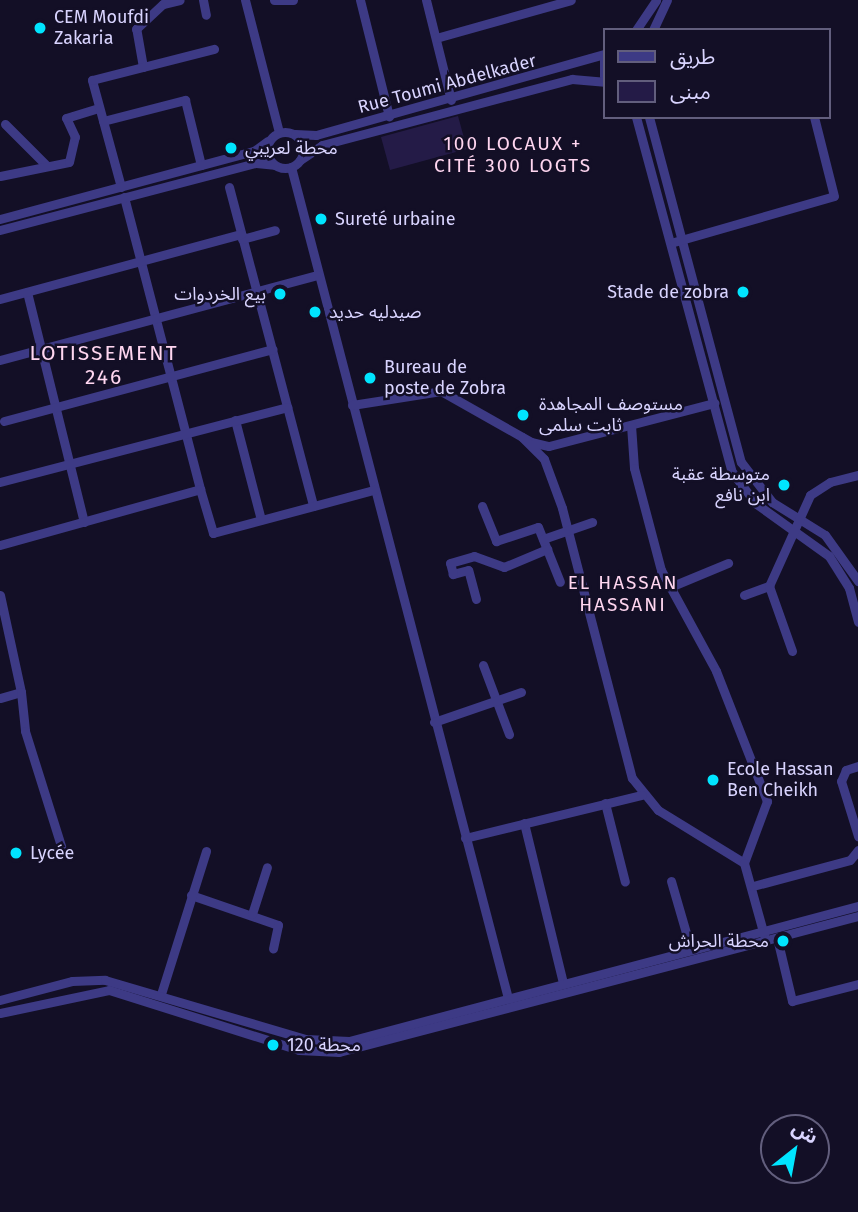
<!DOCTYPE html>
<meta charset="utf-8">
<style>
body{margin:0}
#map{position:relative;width:858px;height:1212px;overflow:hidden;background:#130f26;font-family:"Fira Sans","Noto Sans Arabic",sans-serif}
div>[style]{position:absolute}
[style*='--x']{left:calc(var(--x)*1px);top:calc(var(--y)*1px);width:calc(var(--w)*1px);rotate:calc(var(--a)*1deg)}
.building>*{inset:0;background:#241b47}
.minor>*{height:9px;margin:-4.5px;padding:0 4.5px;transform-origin:4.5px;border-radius:4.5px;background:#3d3a85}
.minor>.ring{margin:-4.5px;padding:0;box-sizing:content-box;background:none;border:9px solid #3d3a85;border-radius:50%}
.dots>*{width:19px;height:19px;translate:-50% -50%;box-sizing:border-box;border:4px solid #130f26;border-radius:50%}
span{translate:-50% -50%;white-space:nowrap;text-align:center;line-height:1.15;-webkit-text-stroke:5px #130f26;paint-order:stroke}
.poi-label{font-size:18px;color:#d9d4ff}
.left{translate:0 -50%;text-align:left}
.right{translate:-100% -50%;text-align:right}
.street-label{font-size:18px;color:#d9d4ff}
.neighbourhood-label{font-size:19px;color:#ffd6f0;letter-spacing:2px}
.quarter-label{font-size:21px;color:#ffd6f0;letter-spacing:2px}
.legend{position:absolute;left:603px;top:28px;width:228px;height:91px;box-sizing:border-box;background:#130f26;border:2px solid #625e7d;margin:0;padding:9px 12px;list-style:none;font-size:21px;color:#d9d4ff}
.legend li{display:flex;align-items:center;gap:14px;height:35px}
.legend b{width:35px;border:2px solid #625e7d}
.north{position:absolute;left:760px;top:1114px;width:70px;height:70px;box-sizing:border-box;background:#130f26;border:2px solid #625e7d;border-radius:50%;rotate:31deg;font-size:19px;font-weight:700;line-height:28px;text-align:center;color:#d9d4ff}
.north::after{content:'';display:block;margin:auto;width:24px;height:32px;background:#00e5ff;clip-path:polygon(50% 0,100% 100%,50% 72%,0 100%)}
</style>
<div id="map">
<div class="building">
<i style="clip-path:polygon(458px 116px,467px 149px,390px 170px,381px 137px)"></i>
</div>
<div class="minor">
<i style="--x:203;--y:0;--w:15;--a:79"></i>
<i style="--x:245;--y:0;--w:136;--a:75.6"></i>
<i style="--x:274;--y:0;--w:19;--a:0"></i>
<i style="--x:360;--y:0;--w:120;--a:76"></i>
<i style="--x:426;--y:0;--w:103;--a:76"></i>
<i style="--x:636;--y:30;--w:36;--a:-56"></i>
<i style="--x:653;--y:30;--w:33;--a:-65"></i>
<i style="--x:436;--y:38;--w:140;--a:-15.7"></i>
<i style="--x:604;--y:59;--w:17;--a:90"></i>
<i style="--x:143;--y:67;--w:39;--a:-100"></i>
<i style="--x:136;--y:29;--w:37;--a:-43"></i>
<i style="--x:163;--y:4;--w:17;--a:-13"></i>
<i style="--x:636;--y:117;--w:368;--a:74.9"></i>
<i style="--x:732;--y:472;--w:39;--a:53"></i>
<i style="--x:755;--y:503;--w:91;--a:35.6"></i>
<i style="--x:829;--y:556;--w:38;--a:58"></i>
<i style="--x:849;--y:588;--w:35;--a:75"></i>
<i style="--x:649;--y:117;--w:357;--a:75.1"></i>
<i style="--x:741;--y:462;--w:51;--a:52.2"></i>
<i style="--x:772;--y:502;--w:62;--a:31.9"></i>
<i style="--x:825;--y:535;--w:57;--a:54.3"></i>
<i style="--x:103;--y:121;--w:85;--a:-14.4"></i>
<i style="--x:185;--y:100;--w:67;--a:76.2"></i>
<i style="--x:5;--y:124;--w:59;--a:45"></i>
<i class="ring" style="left:267px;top:132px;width:27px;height:27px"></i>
<i style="--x:295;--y:134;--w:21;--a:3"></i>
<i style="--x:316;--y:135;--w:299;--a:-15.7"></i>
<i style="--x:300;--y:160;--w:27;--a:-34"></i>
<i style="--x:322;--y:145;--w:259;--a:-14.8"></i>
<i style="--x:572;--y:79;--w:32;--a:5"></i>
<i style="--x:291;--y:167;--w:859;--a:75.37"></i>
<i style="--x:0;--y:176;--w:70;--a:-11.5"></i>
<i style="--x:69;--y:162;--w:26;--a:-77"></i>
<i style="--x:75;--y:137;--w:21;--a:-115"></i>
<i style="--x:66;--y:118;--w:34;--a:-17"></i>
<i style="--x:121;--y:187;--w:111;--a:-105.2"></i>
<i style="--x:92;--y:80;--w:126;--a:-14.3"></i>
<i style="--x:229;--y:187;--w:330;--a:75.2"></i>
<i style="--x:124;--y:197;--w:302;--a:75.4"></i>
<i style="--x:0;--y:219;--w:263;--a:-15"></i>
<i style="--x:254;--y:151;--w:17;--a:-36"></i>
<i style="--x:0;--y:230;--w:265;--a:-14.7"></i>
<i style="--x:256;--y:163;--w:18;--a:6"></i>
<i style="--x:242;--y:239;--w:34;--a:-15"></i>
<i style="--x:674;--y:242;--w:166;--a:-16"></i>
<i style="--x:834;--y:196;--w:81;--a:-104.2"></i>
<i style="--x:27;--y:292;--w:237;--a:76.1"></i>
<i style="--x:0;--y:299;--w:250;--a:-15.1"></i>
<i style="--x:0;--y:360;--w:329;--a:-15"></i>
<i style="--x:352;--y:405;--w:90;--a:-8.9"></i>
<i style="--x:441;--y:391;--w:103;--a:29.5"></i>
<i style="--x:531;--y:442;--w:18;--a:13"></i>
<i style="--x:549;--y:446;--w:171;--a:-14.6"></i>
<i style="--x:235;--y:420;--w:103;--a:75.4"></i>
<i style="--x:4;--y:421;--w:278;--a:-15"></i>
<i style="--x:631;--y:425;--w:43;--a:86"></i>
<i style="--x:634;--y:468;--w:106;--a:75.2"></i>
<i style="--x:661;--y:570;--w:115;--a:61.4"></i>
<i style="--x:716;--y:671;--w:140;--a:68.6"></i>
<i style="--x:767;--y:801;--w:66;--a:110.4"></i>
<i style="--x:522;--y:437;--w:31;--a:45"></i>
<i style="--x:544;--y:459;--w:52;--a:69.8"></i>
<i style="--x:562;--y:508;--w:279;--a:75.5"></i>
<i style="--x:632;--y:778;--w:41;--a:50.9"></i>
<i style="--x:658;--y:810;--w:101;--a:31.6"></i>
<i style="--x:744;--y:863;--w:75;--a:74.5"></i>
<i style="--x:0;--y:482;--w:297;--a:-14.6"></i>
<i style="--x:482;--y:506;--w:38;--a:68"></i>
<i style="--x:496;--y:541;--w:44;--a:-18.4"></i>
<i style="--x:538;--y:527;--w:59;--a:68.2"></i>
<i style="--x:543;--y:539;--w:52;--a:-19.1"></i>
<i style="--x:0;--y:545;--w:208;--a:-15.6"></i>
<i style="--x:200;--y:489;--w:46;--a:73.5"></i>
<i style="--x:213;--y:533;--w:167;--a:-15"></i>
<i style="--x:769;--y:586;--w:100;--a:-65.7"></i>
<i style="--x:810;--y:495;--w:24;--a:-33"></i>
<i style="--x:830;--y:482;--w:29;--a:-14"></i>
<i style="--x:670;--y:587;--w:63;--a:-22.5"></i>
<i style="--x:0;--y:595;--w:99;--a:77.8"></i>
<i style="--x:21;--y:692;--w:22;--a:164"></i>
<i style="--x:744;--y:595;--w:27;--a:-20"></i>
<i style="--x:769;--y:586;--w:69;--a:70.5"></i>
<i style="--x:476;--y:599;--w:30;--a:-105"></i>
<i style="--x:468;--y:570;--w:16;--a:165"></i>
<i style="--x:453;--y:574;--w:11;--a:-105"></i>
<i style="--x:450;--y:563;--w:25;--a:-16"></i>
<i style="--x:474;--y:556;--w:32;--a:20"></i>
<i style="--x:504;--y:567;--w:47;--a:-22.7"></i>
<i style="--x:483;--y:665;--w:74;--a:69.4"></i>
<i style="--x:21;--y:692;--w:39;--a:84"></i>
<i style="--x:25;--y:731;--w:121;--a:72.6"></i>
<i style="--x:434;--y:722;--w:92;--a:-19"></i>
<i style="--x:858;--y:766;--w:13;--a:162"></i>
<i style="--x:846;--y:770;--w:12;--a:114"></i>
<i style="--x:841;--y:781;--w:58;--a:72.8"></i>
<i style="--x:605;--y:803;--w:81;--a:75.8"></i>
<i style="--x:524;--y:823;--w:165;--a:76.3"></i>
<i style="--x:465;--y:838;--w:182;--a:-13.7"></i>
<i style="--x:671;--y:881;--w:72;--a:73.8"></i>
<i style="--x:753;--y:886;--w:100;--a:-15"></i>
<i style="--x:850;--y:860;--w:13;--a:-51"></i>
<i style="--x:191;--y:895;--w:92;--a:19"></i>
<i style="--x:278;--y:925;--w:24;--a:102"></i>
<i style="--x:252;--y:914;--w:49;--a:-72.3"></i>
<i style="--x:777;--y:938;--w:65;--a:76.6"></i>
<i style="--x:792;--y:1001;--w:68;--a:-14.4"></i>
<i style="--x:161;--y:994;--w:150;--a:-72.5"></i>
<i style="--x:0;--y:1000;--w:74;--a:-14.8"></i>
<i style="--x:72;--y:981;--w:33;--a:-2"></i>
<i style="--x:105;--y:980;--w:209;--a:16.4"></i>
<i style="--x:306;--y:1039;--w:43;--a:2.7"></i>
<i style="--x:349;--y:1041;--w:527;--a:-14.85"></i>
<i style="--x:0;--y:1013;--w:111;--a:-11.9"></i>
<i style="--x:109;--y:990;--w:199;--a:17.5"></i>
<i style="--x:299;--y:1050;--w:40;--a:2.9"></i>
<i style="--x:339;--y:1052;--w:537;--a:-14.68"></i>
</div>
<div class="dots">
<i style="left:40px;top:28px;background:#00e5ff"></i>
<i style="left:231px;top:148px;background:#00e5ff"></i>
<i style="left:321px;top:219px;background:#00e5ff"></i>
<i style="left:743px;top:292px;background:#00e5ff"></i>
<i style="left:280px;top:294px;background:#00e5ff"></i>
<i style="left:315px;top:312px;background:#00e5ff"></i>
<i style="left:370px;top:378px;background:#00e5ff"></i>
<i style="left:523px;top:415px;background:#00e5ff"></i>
<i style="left:784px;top:485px;background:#00e5ff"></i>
<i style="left:713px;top:780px;background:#00e5ff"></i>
<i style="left:16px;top:853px;background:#00e5ff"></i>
<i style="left:783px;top:941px;background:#00e5ff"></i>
<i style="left:273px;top:1045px;background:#00e5ff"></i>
</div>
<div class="poi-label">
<span class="left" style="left:54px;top:28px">CEM Moufdi<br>Zakaria</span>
<span class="left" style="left:245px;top:148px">محطة لعريبي</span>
<span class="left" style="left:335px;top:219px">Sureté urbaine</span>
<span class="right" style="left:729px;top:292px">Stade de zobra</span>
<span class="right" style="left:266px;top:294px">بيع الخردوات</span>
<span class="left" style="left:329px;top:312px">صيدليه حديد</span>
<span class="left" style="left:384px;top:378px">Bureau de<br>poste de Zobra</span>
<span class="left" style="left:539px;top:415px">مستوصف المجاهدة<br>ثابت سلمى</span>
<span class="right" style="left:770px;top:485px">متوسطة عقبة<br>ابن نافع</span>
<span class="left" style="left:727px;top:780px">Ecole Hassan<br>Ben Cheikh</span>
<span class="left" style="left:30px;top:853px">Lycée</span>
<span class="right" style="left:769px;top:941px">محطة الحراش</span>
<span class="left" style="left:287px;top:1045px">محطة 120</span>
</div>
<div class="street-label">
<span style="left:447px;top:84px;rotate:-15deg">Rue Toumi Abdelkader</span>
</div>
<div class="neighbourhood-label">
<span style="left:513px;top:155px">100 LOCAUX +<br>CITÉ 300 LOGTS</span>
<span style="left:623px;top:594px">EL HASSAN<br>HASSANI</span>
</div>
<div class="quarter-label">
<span style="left:104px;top:365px">LOTISSEMENT<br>246</span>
</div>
<ul class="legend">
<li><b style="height:9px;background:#3d3a85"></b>طريق</li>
<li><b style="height:19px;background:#241b47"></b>مبنى</li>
</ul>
<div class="north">ش</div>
</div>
